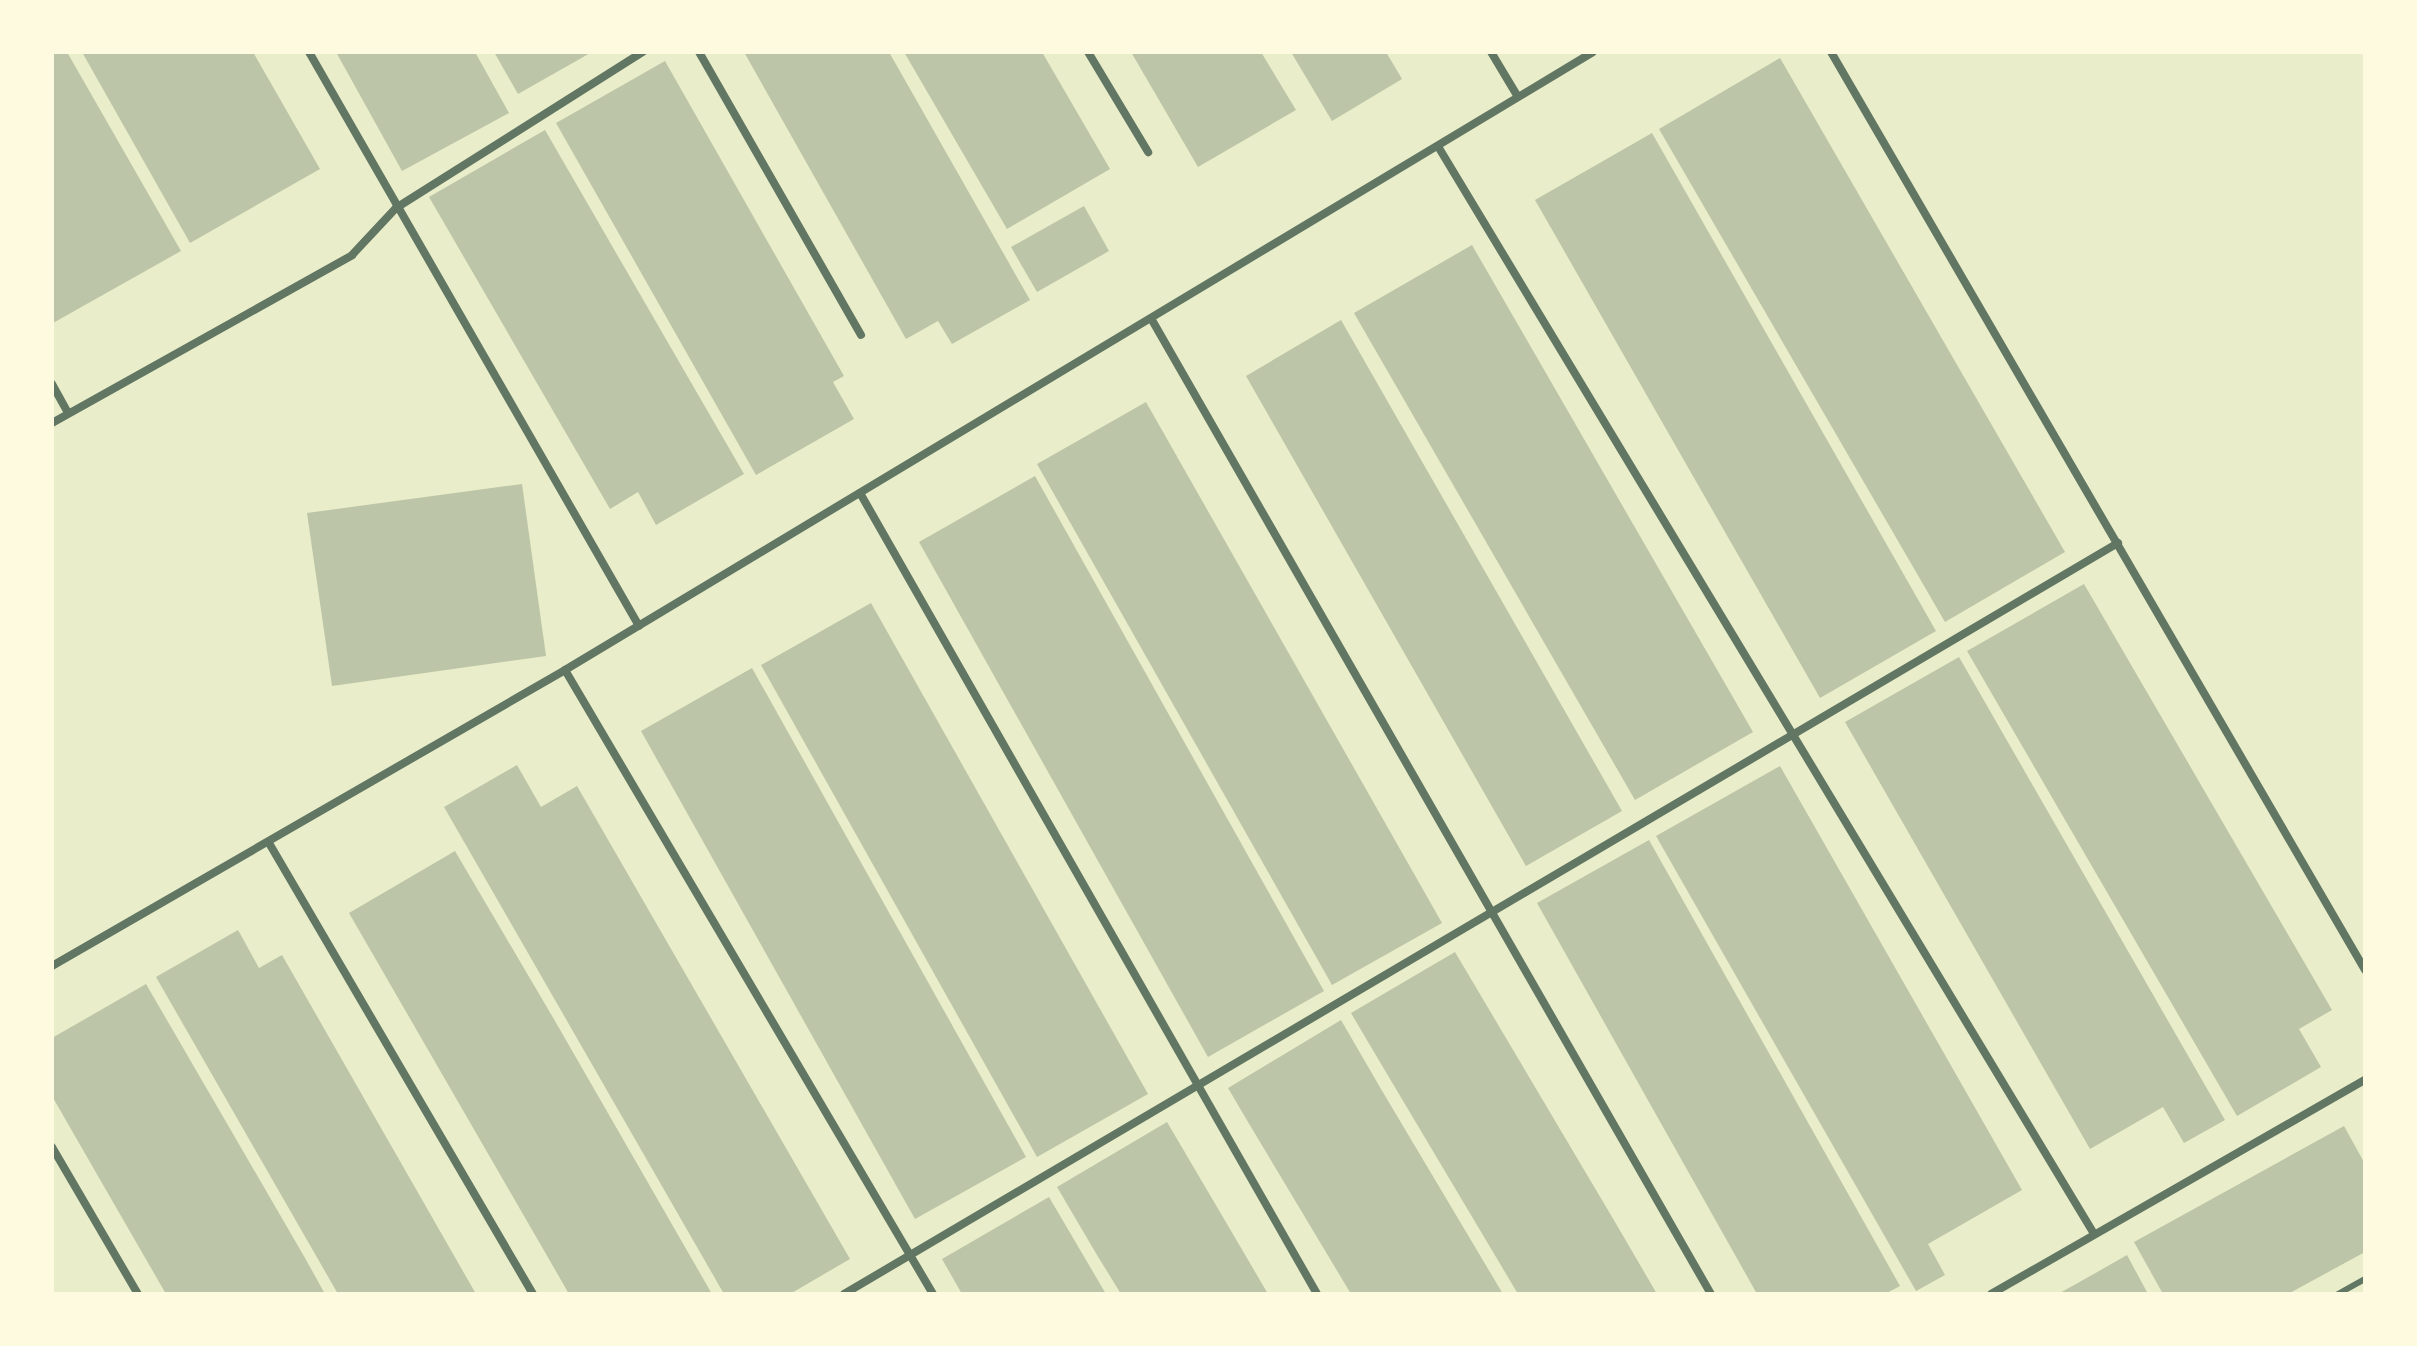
<!DOCTYPE html>
<style>
body{margin:0}
#map{position:relative;width:2417px;height:1346px;overflow:hidden;background:#e9edc9;font-family:"IBM Plex Sans",sans-serif}
div>[style]{position:absolute}
[style*='--x']{left:calc(var(--x)*1px);top:calc(var(--y)*1px);width:calc(var(--w)*1px);rotate:calc(var(--a)*1deg)}
.building>*{inset:0;background:#bcc5a7}
.service>*{height:6px;margin:-3px;padding:0 3px;transform-origin:3px;border-radius:3px;background:#617663}
.minor>*{height:8px;margin:-4px;padding:0 4px;transform-origin:4px;border-radius:4px;background:#617663}
span{translate:-50% -50%;white-space:nowrap;text-align:center;line-height:1.15;-webkit-text-stroke:8px #fefae0;paint-order:stroke}
.frame{position:absolute;inset:0;border:54px solid #fefae0;pointer-events:none}
</style>
<div id="map">
<div class="building">
<i style="clip-path:polygon(52px 52px,67px 52px,181px 251px,53px 323px)"></i>
<i style="clip-path:polygon(82px 52px,253px 52px,320px 169px,190px 243px)"></i>
<i style="clip-path:polygon(336px 52px,475px 52px,509px 113px,402px 171px)"></i>
<i style="clip-path:polygon(494px 52px,592px 52px,518px 94px)"></i>
<i style="clip-path:polygon(744px 52px,889px 52px,1030px 300px,952px 344px,938px 321px,906px 339px)"></i>
<i style="clip-path:polygon(904px 52px,1042px 52px,1110px 169px,1007px 229px)"></i>
<i style="clip-path:polygon(1131px 52px,1261px 52px,1296px 110px,1198px 167px)"></i>
<i style="clip-path:polygon(1291px 52px,1386px 52px,1402px 79px,1332px 121px)"></i>
<i style="clip-path:polygon(1780px 58px,2065px 552px,1945px 622px,1659px 129px)"></i>
<i style="clip-path:polygon(665px 61px,844px 376px,833px 382px,854px 419px,756px 475px,556px 123px)"></i>
<i style="clip-path:polygon(545px 130px,744px 474px,656px 525px,638px 492px,610px 509px,429px 197px)"></i>
<i style="clip-path:polygon(1652px 133px,1936px 631px,1820px 698px,1535px 200px)"></i>
<i style="clip-path:polygon(1084px 206px,1109px 251px,1037px 292px,1011px 247px)"></i>
<i style="clip-path:polygon(1472px 245px,1753px 732px,1635px 800px,1354px 313px)"></i>
<i style="clip-path:polygon(1341px 320px,1622px 811px,1526px 866px,1246px 376px)"></i>
<i style="clip-path:polygon(1146px 402px,1442px 923px,1332px 985px,1037px 464px)"></i>
<i style="clip-path:polygon(1035px 476px,1324px 991px,1208px 1057px,919px 542px)"></i>
<i style="clip-path:polygon(522px 484px,546px 656px,332px 686px,307px 513px)"></i>
<i style="clip-path:polygon(2084px 584px,2332px 1010px,2299px 1029px,2321px 1067px,2237px 1116px,1967px 651px)"></i>
<i style="clip-path:polygon(871px 603px,1148px 1094px,1037px 1157px,761px 665px)"></i>
<i style="clip-path:polygon(1959px 657px,2225px 1120px,2184px 1143px,2163px 1107px,2090px 1149px,1845px 722px)"></i>
<i style="clip-path:polygon(752px 668px,1026px 1157px,915px 1219px,641px 731px)"></i>
<i style="clip-path:polygon(517px 765px,541px 807px,577px 786px,850px 1259px,790px 1294px,724px 1294px,444px 807px)"></i>
<i style="clip-path:polygon(1780px 766px,2022px 1190px,1928px 1244px,1945px 1275px,1916px 1291px,1656px 836px)"></i>
<i style="clip-path:polygon(1649px 840px,1900px 1286px,1885px 1294px,1757px 1294px,1537px 903px)"></i>
<i style="clip-path:polygon(455px 851px,555px 1021px,712px 1294px,569px 1294px,546px 1254px,349px 913px)"></i>
<i style="clip-path:polygon(238px 930px,259px 968px,282px 955px,476px 1294px,338px 1294px,156px 977px)"></i>
<i style="clip-path:polygon(1455px 952px,1615px 1222px,1657px 1294px,1518px 1294px,1371px 1047px,1351px 1013px)"></i>
<i style="clip-path:polygon(146px 984px,305px 1258px,325px 1294px,166px 1294px,87px 1157px,52px 1096px,52px 1038px)"></i>
<i style="clip-path:polygon(1341px 1020px,1381px 1089px,1503px 1294px,1351px 1294px,1248px 1122px,1228px 1088px)"></i>
<i style="clip-path:polygon(1167px 1122px,1227px 1224px,1268px 1294px,1121px 1294px,1097px 1255px,1057px 1187px)"></i>
<i style="clip-path:polygon(2344px 1126px,2365px 1164px,2365px 1252px,2288px 1294px,2163px 1294px,2134px 1242px)"></i>
<i style="clip-path:polygon(1049px 1197px,1106px 1294px,962px 1294px,942px 1259px)"></i>
<i style="clip-path:polygon(2127px 1255px,2148px 1294px,2058px 1294px,2092px 1275px)"></i>
</div>
<div class="service">
<i style="--x:2338;--y:1294;--w:31;--a:-29"></i>
</div>
<div class="minor">
<i style="--x:309;--y:52;--w:662;--a:60.1"></i>
<i style="--x:699;--y:52;--w:326;--a:60.2"></i>
<i style="--x:1088;--y:52;--w:117;--a:59"></i>
<i style="--x:1491;--y:52;--w:52;--a:59"></i>
<i style="--x:1831;--y:52;--w:1062;--a:59.81"></i>
<i style="--x:1439;--y:148;--w:1268;--a:58.9"></i>
<i style="--x:1152;--y:320;--w:1123;--a:60.15"></i>
<i style="--x:52;--y:384;--w:33;--a:61"></i>
<i style="--x:52;--y:423;--w:344;--a:-29.2"></i>
<i style="--x:352;--y:255;--w:64;--a:-46.9"></i>
<i style="--x:396;--y:208;--w:292;--a:-32.3"></i>
<i style="--x:860;--y:493;--w:922;--a:60.29"></i>
<i style="--x:565;--y:670;--w:724;--a:59.47"></i>
<i style="--x:269;--y:843;--w:523;--a:59.66"></i>
<i style="--x:52;--y:966;--w:592;--a:-29.98"></i>
<i style="--x:565;--y:670;--w:1199;--a:-31.01"></i>
<i style="--x:52;--y:1147;--w:170;--a:59.7"></i>
<i style="--x:844;--y:1294;--w:1479;--a:-30.52"></i>
<i style="--x:1991;--y:1294;--w:431;--a:-29.8"></i>
</div>
<div class="frame"></div>
</div>
